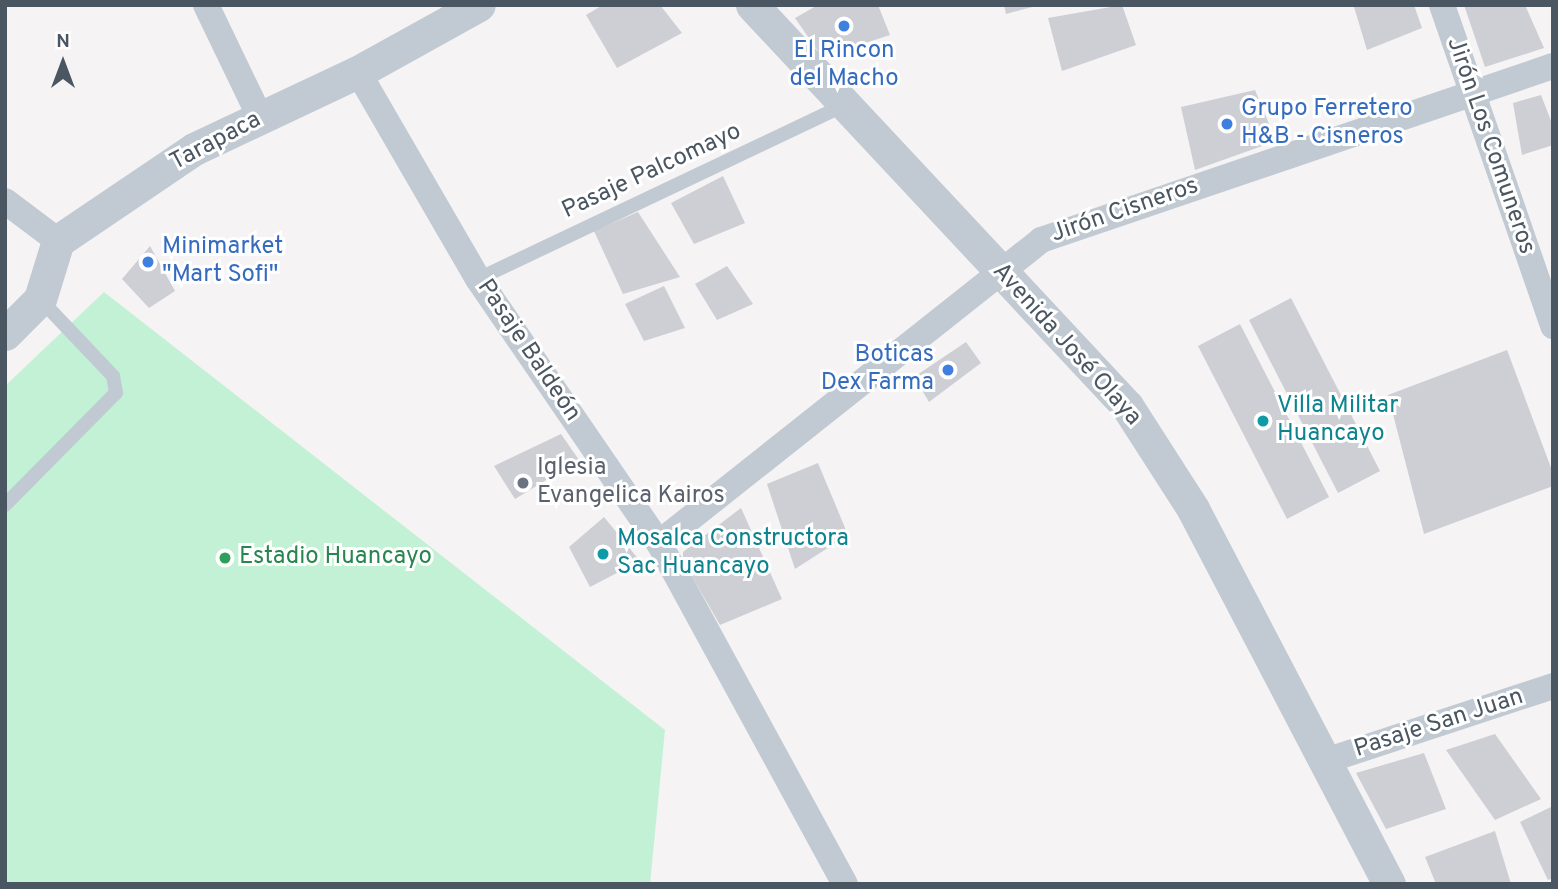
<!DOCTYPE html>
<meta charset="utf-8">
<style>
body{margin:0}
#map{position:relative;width:1558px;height:889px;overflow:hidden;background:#f5f3f3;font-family:Overpass,sans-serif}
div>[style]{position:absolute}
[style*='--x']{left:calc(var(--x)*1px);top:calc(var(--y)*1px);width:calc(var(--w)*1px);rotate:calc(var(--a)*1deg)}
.green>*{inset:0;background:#c3f1d5}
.building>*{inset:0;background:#cdcfd5}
.service>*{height:14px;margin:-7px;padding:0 7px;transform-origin:7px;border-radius:7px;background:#c1cad2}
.minor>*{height:26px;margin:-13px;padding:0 13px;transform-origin:13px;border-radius:13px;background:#c1cad2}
.tertiary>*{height:33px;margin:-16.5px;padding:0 16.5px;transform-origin:16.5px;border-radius:16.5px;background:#c1cad2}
.dots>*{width:19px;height:19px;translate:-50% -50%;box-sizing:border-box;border:4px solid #fff;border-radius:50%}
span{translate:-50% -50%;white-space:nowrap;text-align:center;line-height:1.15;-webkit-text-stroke:6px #fff;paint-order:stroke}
.shop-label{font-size:24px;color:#366cbe}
.left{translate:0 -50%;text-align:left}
.right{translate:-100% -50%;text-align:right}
.street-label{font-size:24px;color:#4a5661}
.culture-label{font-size:24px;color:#0d838f}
.worship-label{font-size:24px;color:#5b616d}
.leisure-label{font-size:24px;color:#27864d}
.frame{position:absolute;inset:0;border:7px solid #4a5661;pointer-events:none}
.north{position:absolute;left:28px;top:28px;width:70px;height:70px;-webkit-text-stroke:5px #fff;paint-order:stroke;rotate:0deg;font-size:19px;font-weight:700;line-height:28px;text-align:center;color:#4a5661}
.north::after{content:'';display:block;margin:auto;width:24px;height:32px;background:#4a5661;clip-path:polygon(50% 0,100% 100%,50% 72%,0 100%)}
</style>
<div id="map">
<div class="green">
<i style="clip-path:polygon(104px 292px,665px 730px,650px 884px,5px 884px,5px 386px)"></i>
</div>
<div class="building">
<i style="clip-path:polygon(603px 5px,660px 5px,682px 33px,617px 68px,586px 15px)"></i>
<i style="clip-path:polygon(818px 5px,878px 5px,890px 35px,822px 57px,795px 18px)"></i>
<i style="clip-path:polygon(1004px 5px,1036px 5px,1036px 6px,1006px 14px)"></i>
<i style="clip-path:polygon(1122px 5px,1136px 45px,1062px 71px,1048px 18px)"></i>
<i style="clip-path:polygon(1414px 5px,1422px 28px,1367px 50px,1354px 7px)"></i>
<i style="clip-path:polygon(1464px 5px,1525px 5px,1544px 48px,1485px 67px)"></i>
<i style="clip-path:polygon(1255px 90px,1276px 141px,1195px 170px,1181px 107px)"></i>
<i style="clip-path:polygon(1541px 95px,1553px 126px,1553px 145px,1522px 155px,1513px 103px)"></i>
<i style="clip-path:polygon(723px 176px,745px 223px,694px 244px,671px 203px)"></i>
<i style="clip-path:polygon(638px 212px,680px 277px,623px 294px,594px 231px)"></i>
<i style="clip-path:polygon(150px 246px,175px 291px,149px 308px,122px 279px)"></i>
<i style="clip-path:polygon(727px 266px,753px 304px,717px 320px,695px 284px)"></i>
<i style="clip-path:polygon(664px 286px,685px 328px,644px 341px,625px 304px)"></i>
<i style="clip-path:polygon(1291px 298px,1380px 471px,1338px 493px,1249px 320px)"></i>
<i style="clip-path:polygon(1240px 324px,1329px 497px,1287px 519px,1198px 346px)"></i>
<i style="clip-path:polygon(966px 342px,981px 363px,929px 402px,914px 377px)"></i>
<i style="clip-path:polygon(1507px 350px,1553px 473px,1553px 486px,1424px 534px,1388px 395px)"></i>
<i style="clip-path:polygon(561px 434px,579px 460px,515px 499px,494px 466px)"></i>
<i style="clip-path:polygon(818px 463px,848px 535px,795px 569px,767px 484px)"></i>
<i style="clip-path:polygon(741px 508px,782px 599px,720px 625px,683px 561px,683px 552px)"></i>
<i style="clip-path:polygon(604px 517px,640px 561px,590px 587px,569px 547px)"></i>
<i style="clip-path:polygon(1495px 734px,1541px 799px,1495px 820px,1446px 750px)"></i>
<i style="clip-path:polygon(1424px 753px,1446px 809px,1386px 829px,1356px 773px)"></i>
<i style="clip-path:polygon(1553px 806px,1553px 878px,1548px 880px,1520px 822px)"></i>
<i style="clip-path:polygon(1495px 831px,1511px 884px,1436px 884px,1425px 857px)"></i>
</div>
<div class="service">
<i style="--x:478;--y:279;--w:406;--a:-25.4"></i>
<i style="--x:5;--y:505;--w:158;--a:-45.3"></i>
<i style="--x:116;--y:393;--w:17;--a:-100"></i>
<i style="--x:113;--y:376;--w:106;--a:-133.5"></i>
</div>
<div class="minor">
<i style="--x:206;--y:5;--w:124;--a:64.3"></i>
<i style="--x:1442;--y:5;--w:340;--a:70.9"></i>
<i style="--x:358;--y:72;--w:239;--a:59.9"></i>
<i style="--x:478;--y:279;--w:320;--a:55.6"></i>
<i style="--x:659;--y:543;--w:388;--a:61.4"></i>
<i style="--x:5;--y:201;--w:66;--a:37"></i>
<i style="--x:659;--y:543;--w:488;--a:-38.4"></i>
<i style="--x:1041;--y:240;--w:541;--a:-18.77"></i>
<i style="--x:1325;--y:761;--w:240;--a:-18.2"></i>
</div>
<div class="tertiary">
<i style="--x:752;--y:5;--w:549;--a:46.92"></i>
<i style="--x:1127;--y:406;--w:122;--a:57.3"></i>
<i style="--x:1193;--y:509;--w:423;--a:62.4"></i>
<i style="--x:5;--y:334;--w:49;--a:-45"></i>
<i style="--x:40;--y:299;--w:61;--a:-72.8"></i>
<i style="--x:58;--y:241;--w:164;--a:-34.1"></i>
<i style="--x:194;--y:149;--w:181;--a:-25.2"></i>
<i style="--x:358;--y:72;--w:138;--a:-29"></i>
</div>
<div class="dots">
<i style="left:844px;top:26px;background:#3f7fe0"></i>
<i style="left:1227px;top:124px;background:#3f7fe0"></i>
<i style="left:148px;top:262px;background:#3f7fe0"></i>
<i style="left:948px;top:370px;background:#3f7fe0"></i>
<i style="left:1263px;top:421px;background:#0f9aa8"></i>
<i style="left:523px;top:483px;background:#6b7280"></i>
<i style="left:603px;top:554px;background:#0f9aa8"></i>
<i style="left:225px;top:558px;background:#2e9e5b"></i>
</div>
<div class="shop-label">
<span style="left:844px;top:66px">El Rincon<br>del Macho</span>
<span class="left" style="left:1241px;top:124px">Grupo Ferretero<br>H&amp;B - Cisneros</span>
<span class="left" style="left:162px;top:262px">Minimarket<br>"Mart Sofi"</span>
<span class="right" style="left:934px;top:370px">Boticas<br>Dex Farma</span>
</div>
<div class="street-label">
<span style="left:216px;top:142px;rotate:-28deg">Tarapaca</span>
<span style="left:1490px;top:146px;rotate:71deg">Jirón Los Comuneros</span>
<span style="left:652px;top:172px;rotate:-25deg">Pasaje Palcomayo</span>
<span style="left:1125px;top:211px;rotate:-19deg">Jirón Cisneros</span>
<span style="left:1066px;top:345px;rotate:48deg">Avenida José Olaya</span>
<span style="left:528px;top:351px;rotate:56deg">Pasaje Baldeón</span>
<span style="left:1439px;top:724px;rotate:-18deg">Pasaje San Juan</span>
</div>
<div class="culture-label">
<span class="left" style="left:1277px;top:421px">Villa Militar<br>Huancayo</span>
<span class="left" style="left:617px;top:554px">Mosalca Constructora<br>Sac Huancayo</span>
</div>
<div class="worship-label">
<span class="left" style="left:537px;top:483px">Iglesia<br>Evangelica Kairos</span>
</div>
<div class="leisure-label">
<span class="left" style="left:239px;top:558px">Estadio Huancayo</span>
</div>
<div class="frame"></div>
<div class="north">N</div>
</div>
